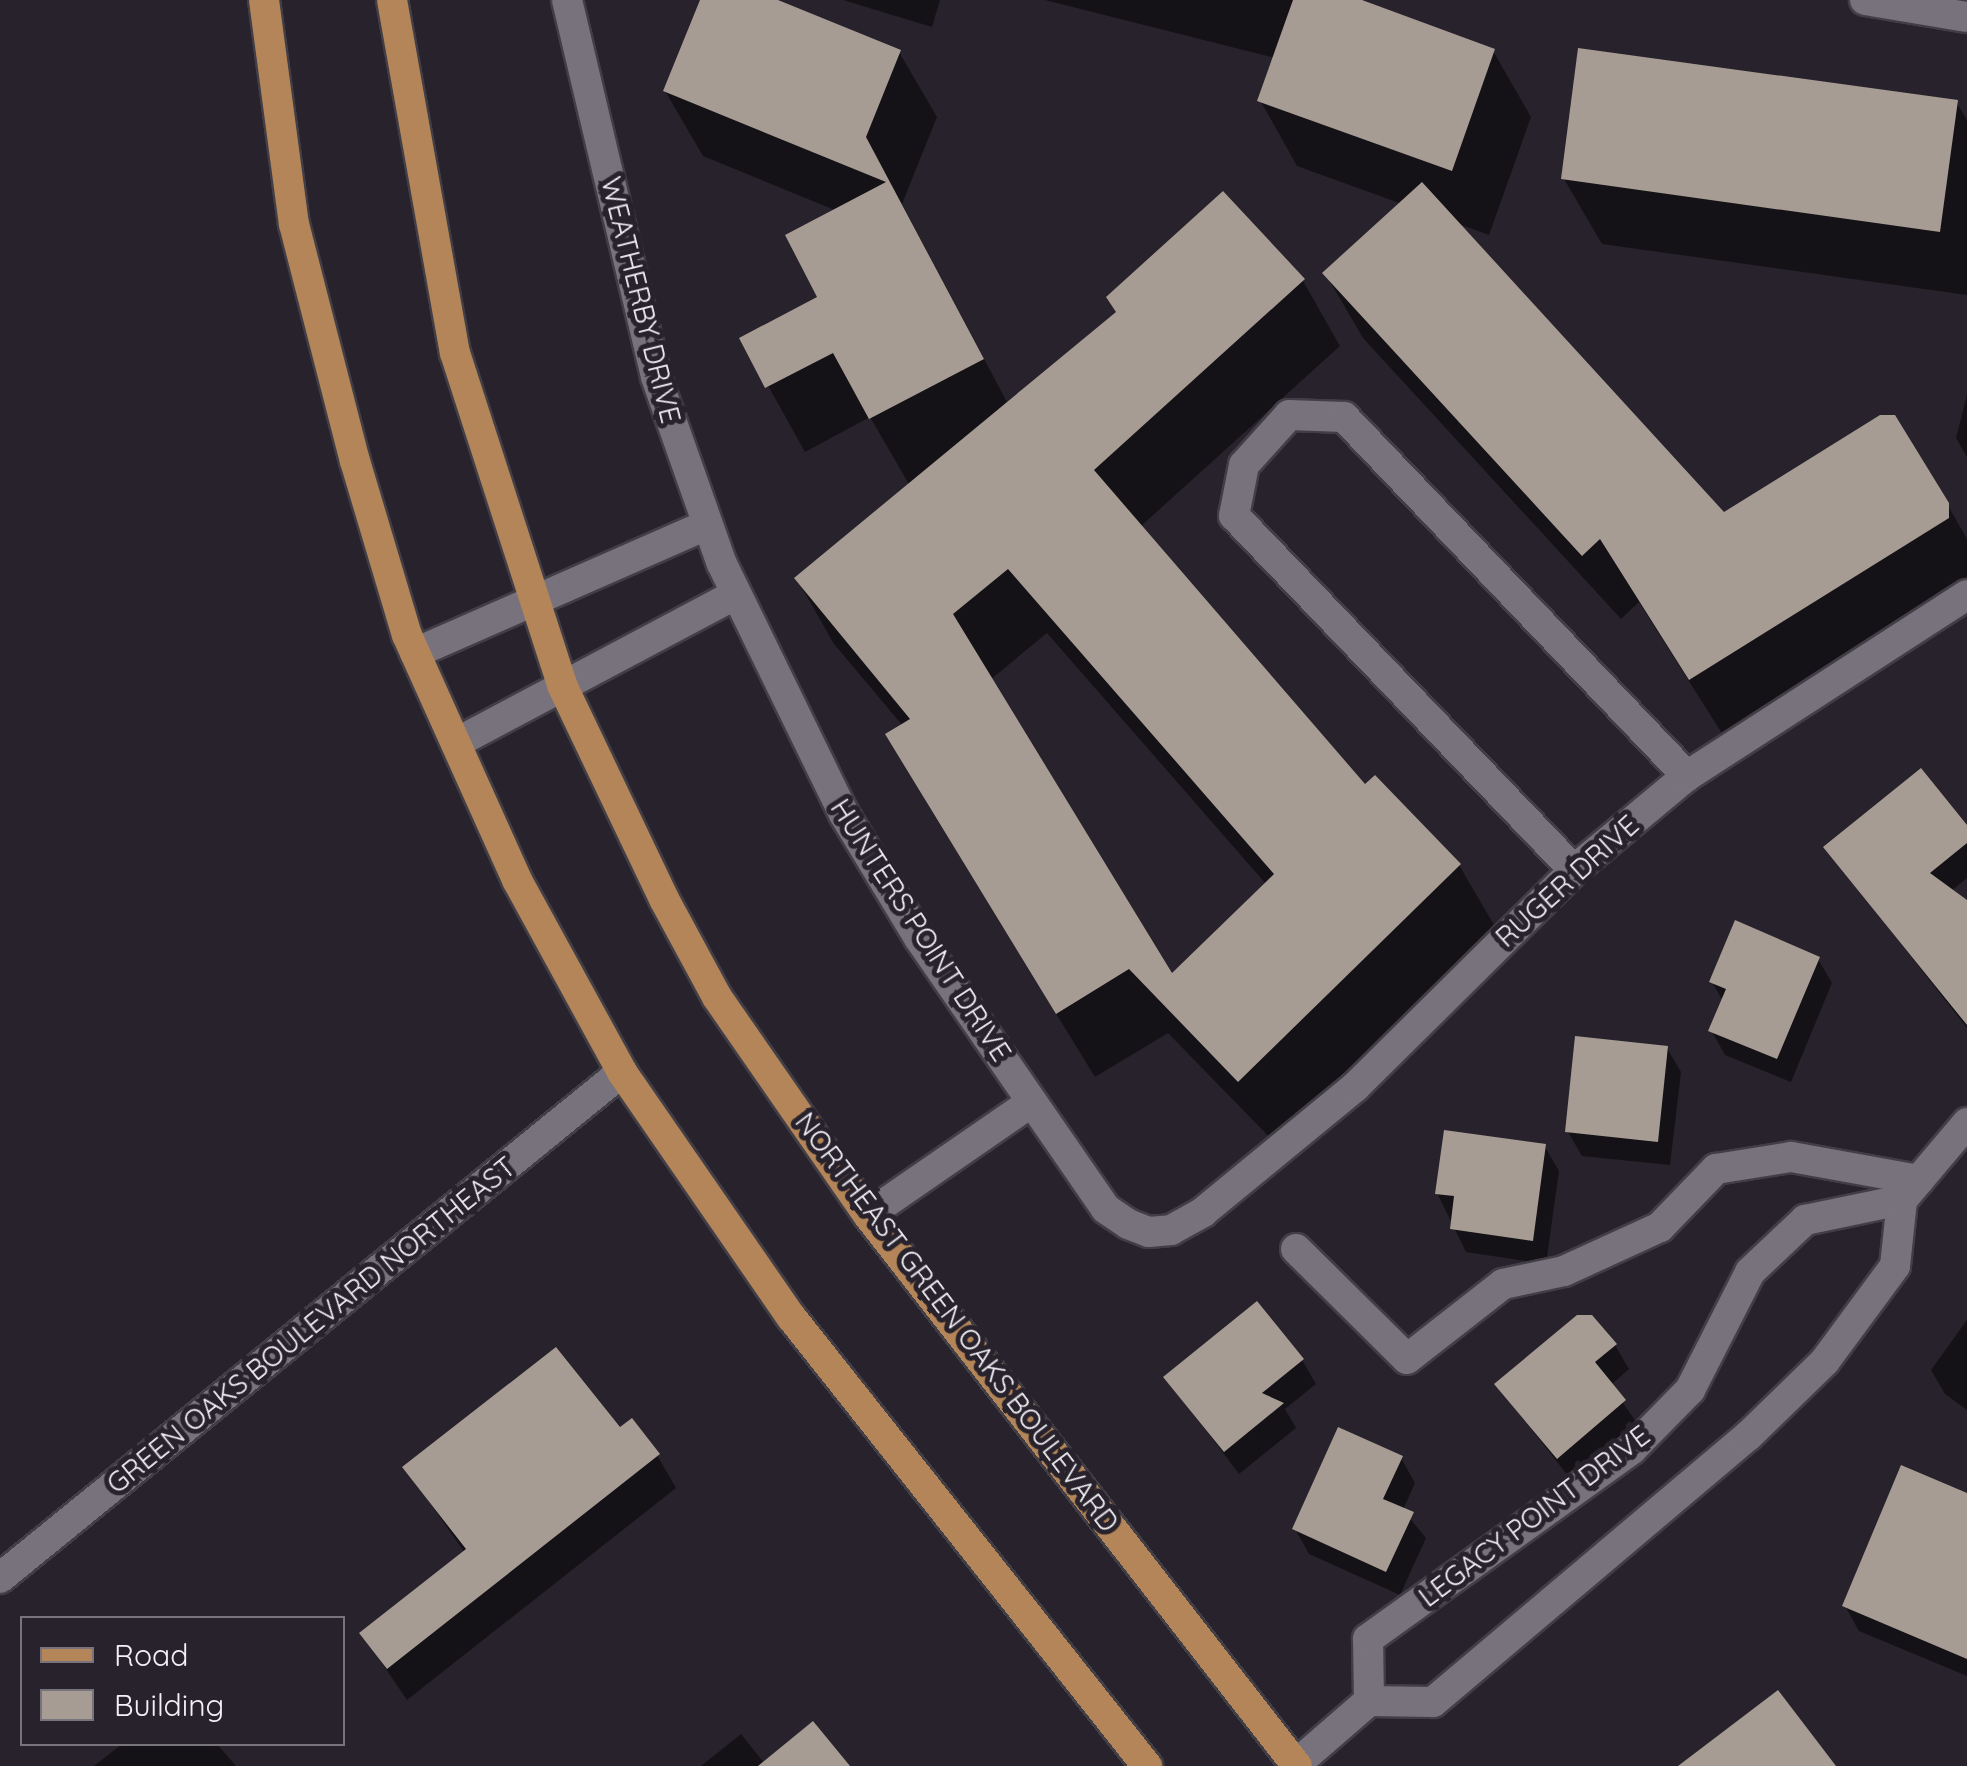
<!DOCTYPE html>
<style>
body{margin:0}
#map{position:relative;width:1967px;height:1766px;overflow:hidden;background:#27222b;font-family:Quicksand,sans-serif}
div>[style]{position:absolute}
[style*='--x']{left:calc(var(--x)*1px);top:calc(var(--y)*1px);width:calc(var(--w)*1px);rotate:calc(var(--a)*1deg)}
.shadow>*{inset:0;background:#0007}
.building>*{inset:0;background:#a79c93}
.roads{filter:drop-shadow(2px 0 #423e46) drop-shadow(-2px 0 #423e46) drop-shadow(0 2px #423e46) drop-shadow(0 -2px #423e46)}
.minor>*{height:30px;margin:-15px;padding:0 15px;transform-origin:15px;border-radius:15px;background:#78727d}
.major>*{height:30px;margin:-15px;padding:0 15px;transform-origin:15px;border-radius:15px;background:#b38558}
span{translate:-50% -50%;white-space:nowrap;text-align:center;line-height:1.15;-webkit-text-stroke:10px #27222b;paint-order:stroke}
.street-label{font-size:28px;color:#f3f0f6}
.legend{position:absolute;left:20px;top:1616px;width:325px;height:130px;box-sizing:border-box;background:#27222b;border:2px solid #79747c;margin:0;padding:12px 18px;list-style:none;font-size:30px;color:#f3f0f6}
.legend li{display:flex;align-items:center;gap:20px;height:50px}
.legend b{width:50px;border:2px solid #79747c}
</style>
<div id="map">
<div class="shadow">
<i style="clip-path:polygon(evenodd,702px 0,771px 0,899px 52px,937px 117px,902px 204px,1008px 404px,1303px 281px,1340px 346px,1140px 527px,1365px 788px,1459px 865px,1497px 930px,1277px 1145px,1168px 1033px,1095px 1077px,925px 800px,903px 726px,834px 644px,797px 579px,910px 486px,870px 417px,805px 452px,742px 339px,820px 298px,837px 211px,703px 156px,665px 91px,702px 0,1047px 633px,1266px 884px,1172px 977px,990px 680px,1047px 633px)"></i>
<i style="clip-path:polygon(843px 0,940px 0,932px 27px)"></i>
<i style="clip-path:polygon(1045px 0,1354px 0,1493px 51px,1531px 117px,1489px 235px,1456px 223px,1724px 515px,1947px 504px,1967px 539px,1967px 595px,1728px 743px,1639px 602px,1621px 619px,1363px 338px,1325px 273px,1402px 204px,1297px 166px,1260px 100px,1275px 58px)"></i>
<i style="clip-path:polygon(1956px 102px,1967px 120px,1967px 295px,1602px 244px,1564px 179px)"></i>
<i style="clip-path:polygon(1967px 395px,1967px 457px,1956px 438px)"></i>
<i style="clip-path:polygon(1967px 829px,1967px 878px,1951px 891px,1967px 903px,1967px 1028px,1826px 848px)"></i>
<i style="clip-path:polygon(1818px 959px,1832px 983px,1791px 1082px,1725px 1055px,1711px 1030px,1723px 1001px,1712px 982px)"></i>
<i style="clip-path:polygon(1667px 1048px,1681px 1072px,1670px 1165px,1582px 1156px,1568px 1132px)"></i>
<i style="clip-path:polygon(1545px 1147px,1559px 1171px,1546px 1264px,1466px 1252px,1437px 1193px)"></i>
<i style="clip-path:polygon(1967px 1320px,1967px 1410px,1945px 1394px,1931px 1370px)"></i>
<i style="clip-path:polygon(1615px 1345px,1629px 1369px,1611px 1385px,1638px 1425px,1572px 1481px,1497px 1385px)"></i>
<i style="clip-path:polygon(1302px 1360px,1316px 1384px,1285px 1409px,1296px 1428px,1239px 1474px,1167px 1378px)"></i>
<i style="clip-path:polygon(620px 1431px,657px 1455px,676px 1488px,407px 1700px,362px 1634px,465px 1553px,405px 1467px)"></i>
<i style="clip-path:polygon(1401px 1458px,1415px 1483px,1403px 1510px,1426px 1538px,1400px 1595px,1309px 1554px,1295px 1529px)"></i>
<i style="clip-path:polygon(1967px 1495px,1967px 1676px,1859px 1631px,1845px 1606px)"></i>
<i style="clip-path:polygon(741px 1734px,765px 1764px,846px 1766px,701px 1766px)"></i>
<i style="clip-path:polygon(122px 1744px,217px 1744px,236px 1766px,94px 1766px)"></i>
</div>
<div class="building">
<i style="clip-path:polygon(700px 0,778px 0,901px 50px,866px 137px,984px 359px,869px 419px,833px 353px,765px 388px,739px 338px,817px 297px,785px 235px,886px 182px,663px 91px)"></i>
<i style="clip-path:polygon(1293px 0,1362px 0,1495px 49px,1452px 171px,1257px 101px)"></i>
<i style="clip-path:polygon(1578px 48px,1958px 100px,1940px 232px,1561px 179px)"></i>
<i style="clip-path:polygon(1422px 182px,1724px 512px,1880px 415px,1895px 415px,1949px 503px,1949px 518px,1689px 680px,1600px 539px,1582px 556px,1322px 273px)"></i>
<i style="clip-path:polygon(evenodd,1223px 191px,1305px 279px,1094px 470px,1365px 784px,1375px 775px,1461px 864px,1238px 1082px,1129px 969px,1056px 1014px,885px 734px,910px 719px,794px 578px,1116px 312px,1106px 297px,1223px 191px,1008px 569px,1274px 874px,1172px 973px,953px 614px,1008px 569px)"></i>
<i style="clip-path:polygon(1921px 768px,1967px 825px,1967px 843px,1930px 873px,1967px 900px,1967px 1025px,1823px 847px)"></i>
<i style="clip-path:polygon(1735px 920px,1820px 957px,1777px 1059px,1708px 1031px,1726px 989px,1709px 982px)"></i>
<i style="clip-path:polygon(1575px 1036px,1668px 1046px,1658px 1142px,1565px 1132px)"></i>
<i style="clip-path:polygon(1444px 1130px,1546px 1144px,1533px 1241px,1450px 1229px,1454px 1196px,1435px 1194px)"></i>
<i style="clip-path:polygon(1257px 1301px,1304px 1359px,1262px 1393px,1284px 1403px,1224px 1452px,1163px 1377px)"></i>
<i style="clip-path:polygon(1577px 1315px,1592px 1315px,1617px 1344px,1595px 1362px,1626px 1400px,1557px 1459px,1494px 1384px)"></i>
<i style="clip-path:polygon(556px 1347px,620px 1427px,632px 1418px,660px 1454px,387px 1669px,359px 1633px,466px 1549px,402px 1467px)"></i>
<i style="clip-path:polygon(1338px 1427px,1403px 1456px,1383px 1499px,1414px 1512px,1386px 1572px,1292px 1529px)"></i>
<i style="clip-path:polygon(1901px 1465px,1967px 1493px,1967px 1659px,1842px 1606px)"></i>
<i style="clip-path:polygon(1778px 1690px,1836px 1766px,1678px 1766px)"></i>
<i style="clip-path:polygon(813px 1721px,850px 1766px,758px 1766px)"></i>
</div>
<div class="roads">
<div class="minor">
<i style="--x:567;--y:0;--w:387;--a:76.7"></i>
<i style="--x:656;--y:377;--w:198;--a:70.6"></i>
<i style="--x:722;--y:564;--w:278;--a:64"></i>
<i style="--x:844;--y:814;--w:145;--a:58.8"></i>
<i style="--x:919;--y:938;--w:329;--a:55.4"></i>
<i style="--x:1106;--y:1209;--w:27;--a:34"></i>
<i style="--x:1128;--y:1224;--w:22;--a:21"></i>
<i style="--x:1149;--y:1232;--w:22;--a:-5"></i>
<i style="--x:1171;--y:1230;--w:37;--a:-29"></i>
<i style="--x:1203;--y:1212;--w:197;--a:-39.4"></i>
<i style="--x:1355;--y:1087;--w:308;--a:-44.7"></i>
<i style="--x:1574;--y:870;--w:147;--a:-39.8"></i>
<i style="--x:1687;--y:776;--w:333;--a:-32.9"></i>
<i style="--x:1865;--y:0;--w:103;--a:9.5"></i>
<i style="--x:415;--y:653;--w:317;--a:-23.7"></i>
<i style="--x:456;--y:743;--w:317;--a:-28"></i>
<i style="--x:1574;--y:870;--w:491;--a:-133.8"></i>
<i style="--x:1234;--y:516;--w:52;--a:-78.9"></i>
<i style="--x:1244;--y:465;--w:67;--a:-48"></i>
<i style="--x:1289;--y:415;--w:55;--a:2.1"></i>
<i style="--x:1344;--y:417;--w:497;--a:46.3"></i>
<i style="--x:868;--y:1215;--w:199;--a:-34.6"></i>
<i style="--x:1296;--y:1249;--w:156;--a:44.7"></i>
<i style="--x:1407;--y:1359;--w:122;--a:-38"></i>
<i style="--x:1503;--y:1284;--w:62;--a:-12"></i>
<i style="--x:1564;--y:1271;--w:106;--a:-24.6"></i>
<i style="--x:1660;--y:1227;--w:81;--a:-46"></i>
<i style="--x:1716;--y:1169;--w:76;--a:-9.1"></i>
<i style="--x:1791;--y:1157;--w:130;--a:10.2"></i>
<i style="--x:0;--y:1578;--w:802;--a:-39.13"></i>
<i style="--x:1369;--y:1701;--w:62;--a:-90.9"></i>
<i style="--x:1368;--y:1639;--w:325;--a:-35.7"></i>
<i style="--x:1632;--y:1449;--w:83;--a:-45.5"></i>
<i style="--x:1690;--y:1390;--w:132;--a:-63"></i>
<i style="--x:1750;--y:1272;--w:76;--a:-43.4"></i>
<i style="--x:1805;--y:1220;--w:99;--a:-11.7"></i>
<i style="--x:1294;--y:1766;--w:99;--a:-40.9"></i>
<i style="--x:1369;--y:1701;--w:64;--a:0.9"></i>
<i style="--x:1433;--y:1702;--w:412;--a:-40.2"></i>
<i style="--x:1748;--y:1436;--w:107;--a:-44.2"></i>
<i style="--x:1825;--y:1361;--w:118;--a:-53.6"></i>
<i style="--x:1895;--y:1266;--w:66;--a:-83.9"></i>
<i style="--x:1902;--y:1200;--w:101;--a:-49.8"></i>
</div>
<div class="major">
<i style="--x:264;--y:0;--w:226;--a:82.4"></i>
<i style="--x:294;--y:224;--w:245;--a:75.6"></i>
<i style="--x:355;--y:461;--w:182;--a:73.4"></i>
<i style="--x:407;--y:635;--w:269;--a:65.8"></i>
<i style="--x:517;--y:880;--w:219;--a:61.3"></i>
<i style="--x:622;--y:1072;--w:299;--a:55.4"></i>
<i style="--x:792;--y:1318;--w:572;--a:51.61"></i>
<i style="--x:392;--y:0;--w:359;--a:79.9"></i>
<i style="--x:455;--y:353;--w:349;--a:72.1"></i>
<i style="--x:562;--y:685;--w:237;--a:64.5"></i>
<i style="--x:664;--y:899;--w:111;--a:61.6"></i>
<i style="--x:717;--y:997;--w:265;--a:55.3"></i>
<i style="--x:868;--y:1215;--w:698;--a:52.1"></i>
</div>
</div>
<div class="street-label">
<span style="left:641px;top:300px;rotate:76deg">WEATHERBY DRIVE</span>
<span style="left:1567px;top:881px;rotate:-42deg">RUGER DRIVE</span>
<span style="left:921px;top:930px;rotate:57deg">HUNTERS POINT DRIVE</span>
<span style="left:957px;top:1322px;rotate:53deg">NORTHEAST GREEN OAKS BOULEVARD</span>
<span style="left:311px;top:1325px;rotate:-39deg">GREEN OAKS BOULEVARD NORTHEAST</span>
<span style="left:1534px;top:1516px;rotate:-37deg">LEGACY POINT DRIVE</span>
</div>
<ul class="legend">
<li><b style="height:12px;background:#b38558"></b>Road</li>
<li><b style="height:28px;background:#a79c93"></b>Building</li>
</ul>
</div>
